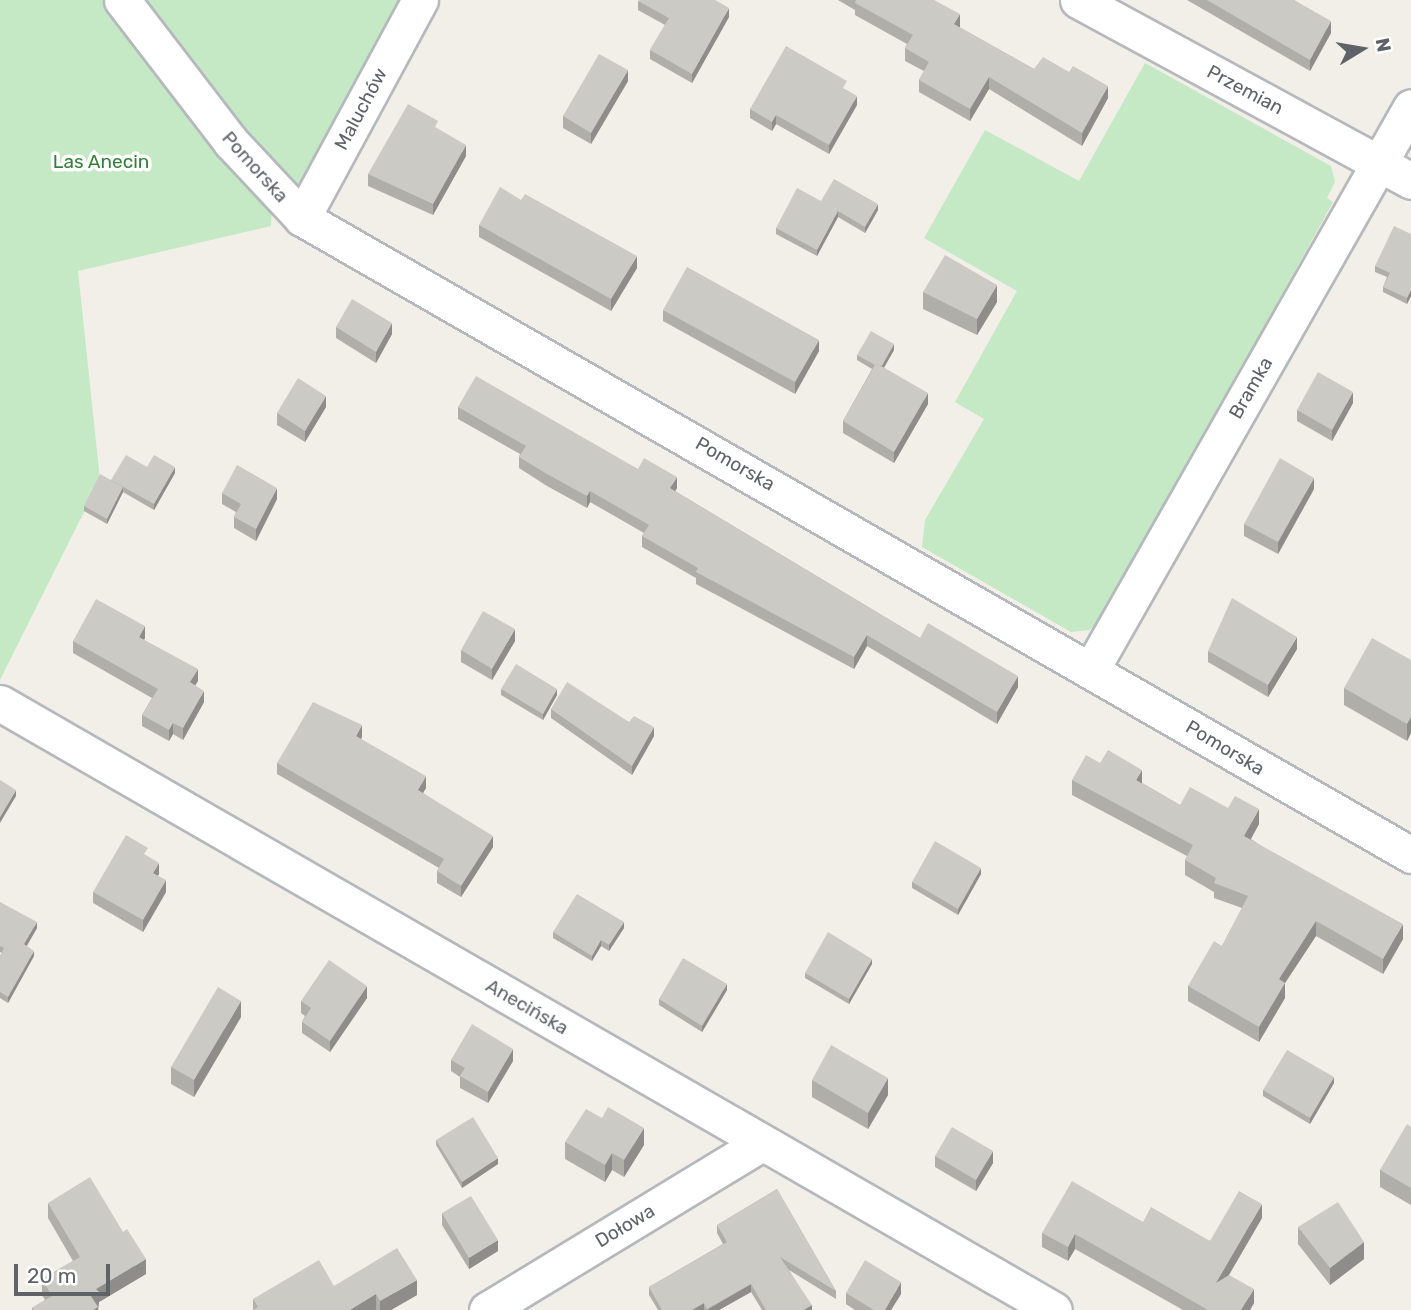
<!DOCTYPE html>
<meta charset="utf-8">
<style>
body{margin:0}
#map{position:relative;width:1411px;height:1310px;overflow:hidden;background:#f1efe8;font-family:Rubik,sans-serif}
div>[style]{position:absolute}
[style*='--x']{left:calc(var(--x)*1px);top:calc(var(--y)*1px);width:calc(var(--w)*1px);rotate:calc(var(--a)*1deg)}
.green>*{inset:0;background:#c5e8c5}
.roads{filter:drop-shadow(2px 0 #b5b8bc) drop-shadow(-2px 0 #b5b8bc) drop-shadow(0 2px #b5b8bc) drop-shadow(0 -2px #b5b8bc)}
.minor>*{height:35px;margin:-17.5px;padding:0 17.5px;transform-origin:17.5px;border-radius:17.5px;background:#fff}
.wall>*{inset:0;background:#afaea9}
.shaded-wall>*{inset:0;background:#8f8d8a}
.building>*{inset:0;background:#cccac5}
span{translate:-50% -50%;white-space:nowrap;text-align:center;line-height:1.15;-webkit-text-stroke:7px #fff;paint-order:stroke}
.street-label{font-size:19px;color:#5f6368}
.park-label{font-size:19px;color:#348238}
.north{position:absolute;left:1327px;top:14px;width:70px;height:70px;-webkit-text-stroke:5px #fff;paint-order:stroke;rotate:79deg;font-size:19px;font-weight:700;line-height:28px;text-align:center;color:#5f6368}
.north::after{content:'';display:block;margin:auto;width:24px;height:32px;background:#5f6368;clip-path:polygon(50% 0,100% 100%,50% 72%,0 100%)}
.scale{position:absolute;left:14px;top:1264px;width:96px;height:32px;box-sizing:border-box;border:4px solid #5f6368;border-top:0;padding-left:9px;font-size:21px;line-height:24px;white-space:nowrap;color:#5f6368;-webkit-text-stroke:5px #fff;paint-order:stroke}
</style>
<div id="map">
<div class="green">
<i style="clip-path:polygon(0 0,108px 0,272px 207px,271px 226px,78px 271px,100px 480px,0 680px)"></i>
<i style="clip-path:polygon(137px 0,400px 0,294px 192px)"></i>
<i style="clip-path:polygon(1145px 63px,1331px 166px,1335px 182px,1327px 198px,1333px 202px,1103px 619px,1089px 630px,1071px 632px,922px 547px,925px 520px,984px 419px,955px 402px,1017px 291px,924px 238px,985px 130px,1079px 181px)"></i>
</div>
<div class="roads">
<div class="minor">
<i style="--x:122;--y:0;--w:179;--a:52.5"></i>
<i style="--x:231;--y:142;--w:104;--a:46.9"></i>
<i style="--x:302;--y:218;--w:1279;--a:29.87"></i>
<i style="--x:1078;--y:0;--w:379;--a:28.5"></i>
<i style="--x:302;--y:218;--w:248;--a:-61.6"></i>
<i style="--x:1092;--y:668;--w:645;--a:-60.38"></i>
<i style="--x:0;--y:703;--w:1216;--a:29.94"></i>
<i style="--x:487;--y:1310;--w:322;--a:-31.3"></i>
</div>
</div>
<div class="wall">
<i style="clip-path:polygon(838px 0,934px 0,959px 27px,1034px 69px,1108px 98px,1082px 146px,989px 89px,970px 121px,919px 92px,919px 80px,924px 71px,905px 61px,905px 48px,907px 44px,855px 15px,855px 10px)"></i>
<i style="clip-path:polygon(1187px 0,1294px 0,1331px 33px,1310px 71px)"></i>
<i style="clip-path:polygon(638px 1px,729px 17px,692px 83px,650px 59px,650px 50px,665px 25px,638px 10px)"></i>
<i style="clip-path:polygon(628px 81px,591px 144px,563px 128px,563px 116px)"></i>
<i style="clip-path:polygon(847px 90px,857px 105px,829px 154px,776px 124px,772px 131px,750px 118px,750px 109px)"></i>
<i style="clip-path:polygon(438px 129px,466px 156px,433px 215px,368px 186px,368px 174px)"></i>
<i style="clip-path:polygon(821px 201px,878px 210px,865px 233px,838px 217px,817px 256px,776px 234px,776px 228px)"></i>
<i style="clip-path:polygon(479px 225px,637px 268px,611px 311px,479px 237px)"></i>
<i style="clip-path:polygon(1411px 234px,1411px 296px,1407px 304px,1383px 292px,1383px 287px,1387px 277px,1375px 272px,1375px 266px)"></i>
<i style="clip-path:polygon(923px 292px,997px 302px,977px 335px,923px 309px)"></i>
<i style="clip-path:polygon(663px 310px,819px 351px,795px 394px,663px 321px)"></i>
<i style="clip-path:polygon(336px 327px,392px 334px,376px 363px,336px 338px)"></i>
<i style="clip-path:polygon(894px 350px,884px 368px,928px 404px,894px 463px,843px 433px,843px 421px,872px 369px,857px 360px,857px 355px)"></i>
<i style="clip-path:polygon(1353px 403px,1332px 441px,1297px 421px,1297px 410px)"></i>
<i style="clip-path:polygon(326px 407px,305px 442px,277px 425px,277px 413px)"></i>
<i style="clip-path:polygon(458px 407px,638px 469px,677px 488px,675px 491px,920px 638px,1018px 687px,997px 724px,867px 646px,854px 669px,696px 584px,696px 578px,642px 547px,642px 536px,644px 533px,590px 502px,587px 508px,547px 486px,519px 468px,519px 457px,520px 454px,458px 419px)"></i>
<i style="clip-path:polygon(147px 467px,175px 473px,154px 510px,123px 492px,107px 524px,84px 511px,84px 506px,111px 480px)"></i>
<i style="clip-path:polygon(1314px 489px,1278px 554px,1244px 536px,1244px 524px)"></i>
<i style="clip-path:polygon(222px 493px,277px 499px,256px 541px,234px 528px,234px 517px,236px 512px,222px 504px)"></i>
<i style="clip-path:polygon(145px 638px,144px 640px,198px 681px,195px 685px,204px 702px,183px 740px,173px 734px,169px 741px,142px 726px,142px 715px,152px 698px,73px 653px,73px 641px)"></i>
<i style="clip-path:polygon(515px 641px,492px 680px,461px 662px,461px 650px)"></i>
<i style="clip-path:polygon(1297px 649px,1268px 697px,1208px 662px,1208px 651px)"></i>
<i style="clip-path:polygon(1411px 660px,1411px 733px,1407px 741px,1344px 705px,1344px 688px)"></i>
<i style="clip-path:polygon(501px 689px,557px 695px,543px 720px,501px 695px)"></i>
<i style="clip-path:polygon(551px 709px,629px 722px,654px 736px,632px 775px,551px 718px)"></i>
<i style="clip-path:polygon(362px 737px,361px 739px,426px 788px,423px 793px,493px 847px,461px 897px,437px 883px,437px 871px,439px 868px,277px 774px,277px 763px)"></i>
<i style="clip-path:polygon(1100px 763px,1142px 783px,1180px 805px,1259px 824px,1251px 839px,1403px 939px,1383px 974px,1316px 936px,1285px 983px,1285px 998px,1259px 1042px,1188px 1001px,1188px 986px,1222px 946px,1242px 908px,1214px 898px,1214px 892px,1185px 875px,1185px 860px,1187px 856px,1072px 795px,1072px 780px)"></i>
<i style="clip-path:polygon(159px 874px,158px 876px,166px 892px,143px 932px,93px 903px,93px 892px)"></i>
<i style="clip-path:polygon(981px 874px,958px 915px,912px 888px,912px 882px)"></i>
<i style="clip-path:polygon(0 902px,37px 928px,27px 946px,34px 956px,8px 1003px,0 998px,0 956px,2px 953px,0 952px)"></i>
<i style="clip-path:polygon(624px 928px,609px 951px,601px 946px,592px 961px,553px 938px,553px 932px)"></i>
<i style="clip-path:polygon(872px 964px,849px 1004px,805px 978px,805px 973px)"></i>
<i style="clip-path:polygon(727px 990px,702px 1032px,659px 1005px,659px 999px)"></i>
<i style="clip-path:polygon(367px 998px,330px 1052px,302px 1033px,302px 1022px,305px 1016px,301px 1013px,301px 1001px)"></i>
<i style="clip-path:polygon(241px 1017px,194px 1097px,171px 1084px,171px 1067px)"></i>
<i style="clip-path:polygon(451px 1060px,513px 1061px,488px 1103px,460px 1088px,460px 1077px,451px 1071px)"></i>
<i style="clip-path:polygon(812px 1080px,888px 1095px,868px 1129px,812px 1097px)"></i>
<i style="clip-path:polygon(1334px 1083px,1310px 1124px,1263px 1096px,1263px 1090px)"></i>
<i style="clip-path:polygon(1411px 1127px,1411px 1205px,1380px 1187px,1380px 1170px)"></i>
<i style="clip-path:polygon(436px 1140px,498px 1164px,462px 1188px,436px 1145px)"></i>
<i style="clip-path:polygon(565px 1142px,644px 1145px,624px 1177px,612px 1170px,605px 1182px,565px 1159px)"></i>
<i style="clip-path:polygon(935px 1156px,993px 1163px,976px 1191px,935px 1167px)"></i>
<i style="clip-path:polygon(777px 1189px,836px 1291px,836px 1299px,789px 1270px,812px 1310px,762px 1310px,751px 1292px,719px 1310px,658px 1310px,649px 1295px,649px 1287px,723px 1244px,717px 1233px,717px 1225px)"></i>
<i style="clip-path:polygon(48px 1203px,146px 1274px,99px 1302px,98px 1310px,32px 1310px,32px 1308px,45px 1300px,42px 1295px,42px 1279px,73px 1261px,48px 1218px)"></i>
<i style="clip-path:polygon(442px 1213px,498px 1251px,469px 1269px,442px 1225px)"></i>
<i style="clip-path:polygon(1262px 1218px,1229px 1275px,1254px 1303px,1250px 1310px,1183px 1310px,1075px 1249px,1068px 1261px,1042px 1247px,1042px 1233px,1143px 1222px,1210px 1241px)"></i>
<i style="clip-path:polygon(1298px 1227px,1364px 1259px,1330px 1285px,1298px 1244px)"></i>
<i style="clip-path:polygon(334px 1286px,417px 1295px,391px 1310px,253px 1310px,253px 1299px)"></i>
<i style="clip-path:polygon(846px 1293px,901px 1294px,891px 1310px,855px 1310px,846px 1304px)"></i>
</div>
<div class="shaded-wall">
<i style="clip-path:polygon(729px 8px,729px 17px,692px 83px,692px 74px)"></i>
<i style="clip-path:polygon(960px 14px,960px 27px,954px 37px,954px 24px)"></i>
<i style="clip-path:polygon(1331px 21px,1331px 33px,1310px 71px,1310px 60px)"></i>
<i style="clip-path:polygon(628px 70px,628px 81px,591px 144px,591px 133px)"></i>
<i style="clip-path:polygon(989px 77px,989px 89px,970px 121px,970px 109px)"></i>
<i style="clip-path:polygon(1108px 86px,1108px 98px,1082px 146px,1082px 133px)"></i>
<i style="clip-path:polygon(857px 96px,857px 105px,829px 154px,829px 145px)"></i>
<i style="clip-path:polygon(776px 115px,776px 124px,772px 131px,772px 122px)"></i>
<i style="clip-path:polygon(466px 145px,466px 156px,433px 215px,433px 204px)"></i>
<i style="clip-path:polygon(878px 204px,878px 210px,865px 233px,865px 227px)"></i>
<i style="clip-path:polygon(838px 211px,838px 217px,817px 256px,817px 250px)"></i>
<i style="clip-path:polygon(637px 256px,637px 268px,611px 311px,611px 299px)"></i>
<i style="clip-path:polygon(997px 285px,997px 302px,977px 335px,977px 319px)"></i>
<i style="clip-path:polygon(1411px 290px,1411px 296px,1407px 304px,1407px 298px)"></i>
<i style="clip-path:polygon(392px 323px,392px 334px,376px 363px,376px 352px)"></i>
<i style="clip-path:polygon(819px 340px,819px 351px,795px 394px,795px 382px)"></i>
<i style="clip-path:polygon(894px 344px,894px 350px,880px 374px,880px 368px)"></i>
<i style="clip-path:polygon(1353px 392px,1353px 403px,1332px 441px,1332px 430px)"></i>
<i style="clip-path:polygon(928px 393px,928px 404px,894px 463px,894px 452px)"></i>
<i style="clip-path:polygon(326px 396px,326px 407px,305px 442px,305px 431px)"></i>
<i style="clip-path:polygon(175px 467px,175px 473px,154px 510px,154px 504px)"></i>
<i style="clip-path:polygon(677px 477px,677px 488px,670px 500px,670px 488px)"></i>
<i style="clip-path:polygon(1314px 478px,1314px 489px,1278px 554px,1278px 542px)"></i>
<i style="clip-path:polygon(123px 487px,123px 492px,107px 524px,107px 519px)"></i>
<i style="clip-path:polygon(277px 488px,277px 499px,256px 541px,256px 529px)"></i>
<i style="clip-path:polygon(590px 491px,590px 502px,587px 508px,587px 496px)"></i>
<i style="clip-path:polygon(145px 626px,145px 638px,139px 649px,139px 637px)"></i>
<i style="clip-path:polygon(515px 629px,515px 641px,492px 680px,492px 669px)"></i>
<i style="clip-path:polygon(867px 635px,867px 646px,854px 669px,854px 657px)"></i>
<i style="clip-path:polygon(1297px 637px,1297px 649px,1268px 697px,1268px 685px)"></i>
<i style="clip-path:polygon(198px 669px,198px 681px,190px 694px,190px 682px)"></i>
<i style="clip-path:polygon(1018px 676px,1018px 687px,997px 724px,997px 712px)"></i>
<i style="clip-path:polygon(557px 689px,557px 695px,543px 720px,543px 714px)"></i>
<i style="clip-path:polygon(204px 691px,204px 702px,183px 740px,183px 728px)"></i>
<i style="clip-path:polygon(1411px 717px,1411px 733px,1407px 741px,1407px 724px)"></i>
<i style="clip-path:polygon(173px 723px,173px 734px,169px 741px,169px 730px)"></i>
<i style="clip-path:polygon(362px 725px,362px 737px,356px 747px,356px 736px)"></i>
<i style="clip-path:polygon(654px 727px,654px 736px,632px 775px,632px 766px)"></i>
<i style="clip-path:polygon(1142px 770px,1142px 785px,1136px 780px)"></i>
<i style="clip-path:polygon(426px 776px,426px 788px,418px 801px,418px 790px)"></i>
<i style="clip-path:polygon(16px 790px,16px 796px,0 823px,0 817px)"></i>
<i style="clip-path:polygon(1259px 809px,1259px 824px,1244px 851px,1244px 836px)"></i>
<i style="clip-path:polygon(493px 836px,493px 847px,461px 897px,461px 886px)"></i>
<i style="clip-path:polygon(159px 863px,159px 874px,153px 884px,153px 873px)"></i>
<i style="clip-path:polygon(981px 868px,981px 874px,958px 915px,958px 909px)"></i>
<i style="clip-path:polygon(166px 880px,166px 892px,143px 932px,143px 920px)"></i>
<i style="clip-path:polygon(1316px 921px,1316px 936px,1285px 983px,1285px 998px,1259px 1042px,1259px 1027px,1279px 979px)"></i>
<i style="clip-path:polygon(37px 922px,37px 928px,24px 950px,24px 944px)"></i>
<i style="clip-path:polygon(624px 922px,624px 928px,609px 951px,609px 945px)"></i>
<i style="clip-path:polygon(1403px 924px,1403px 939px,1383px 974px,1383px 959px)"></i>
<i style="clip-path:polygon(601px 940px,601px 946px,592px 961px,592px 956px)"></i>
<i style="clip-path:polygon(34px 951px,34px 956px,8px 1003px,8px 997px)"></i>
<i style="clip-path:polygon(872px 959px,872px 964px,849px 1004px,849px 999px)"></i>
<i style="clip-path:polygon(727px 984px,727px 990px,702px 1032px,702px 1026px)"></i>
<i style="clip-path:polygon(367px 986px,367px 998px,330px 1052px,330px 1041px)"></i>
<i style="clip-path:polygon(241px 1001px,241px 1017px,194px 1097px,194px 1080px)"></i>
<i style="clip-path:polygon(513px 1049px,513px 1061px,488px 1103px,488px 1092px)"></i>
<i style="clip-path:polygon(1334px 1077px,1334px 1083px,1310px 1124px,1310px 1118px)"></i>
<i style="clip-path:polygon(888px 1078px,888px 1095px,868px 1129px,868px 1113px)"></i>
<i style="clip-path:polygon(644px 1128px,644px 1145px,624px 1177px,624px 1160px)"></i>
<i style="clip-path:polygon(993px 1151px,993px 1163px,976px 1191px,976px 1180px)"></i>
<i style="clip-path:polygon(612px 1153px,612px 1170px,605px 1182px,605px 1165px)"></i>
<i style="clip-path:polygon(498px 1158px,498px 1164px,462px 1188px,462px 1182px)"></i>
<i style="clip-path:polygon(1262px 1204px,1262px 1218px,1216px 1297px,1216px 1283px)"></i>
<i style="clip-path:polygon(1075px 1234px,1075px 1249px,1068px 1261px,1068px 1247px)"></i>
<i style="clip-path:polygon(498px 1240px,498px 1251px,469px 1269px,469px 1258px)"></i>
<i style="clip-path:polygon(1364px 1242px,1364px 1259px,1330px 1285px,1330px 1268px)"></i>
<i style="clip-path:polygon(146px 1259px,146px 1274px,99px 1302px,98px 1310px,91px 1310px,91px 1296px,96px 1289px)"></i>
<i style="clip-path:polygon(417px 1280px,417px 1295px,391px 1310px,380px 1310px,380px 1301px)"></i>
<i style="clip-path:polygon(901px 1282px,901px 1294px,891px 1310px,885px 1310px)"></i>
<i style="clip-path:polygon(751px 1284px,751px 1292px,719px 1310px,707px 1310px)"></i>
<i style="clip-path:polygon(1254px 1289px,1254px 1303px,1250px 1310px,1241px 1310px)"></i>
<i style="clip-path:polygon(376px 1294px,376px 1309px,375px 1310px,350px 1310px)"></i>
<i style="clip-path:polygon(704px 1303px,704px 1310px,692px 1310px)"></i>
<i style="clip-path:polygon(812px 1305px,812px 1310px,804px 1310px)"></i>
</div>
<div class="building">
<i style="clip-path:polygon(639px 0,715px 0,729px 8px,692px 74px,650px 50px,669px 18px,638px 1px)"></i>
<i style="clip-path:polygon(856px 0,934px 0,960px 14px,954px 24px,1034px 69px,1043px 57px,1069px 72px,1073px 66px,1108px 86px,1082px 133px,989px 77px,970px 109px,919px 80px,929px 62px,905px 48px,913px 35px,855px 3px)"></i>
<i style="clip-path:polygon(1207px 0,1294px 0,1331px 21px,1310px 60px)"></i>
<i style="clip-path:polygon(786px 46px,847px 81px,843px 88px,857px 96px,829px 145px,776px 115px,772px 122px,750px 109px)"></i>
<i style="clip-path:polygon(599px 54px,628px 70px,591px 133px,563px 116px)"></i>
<i style="clip-path:polygon(408px 104px,438px 121px,435px 127px,466px 145px,433px 204px,368px 174px)"></i>
<i style="clip-path:polygon(834px 179px,878px 204px,865px 227px,838px 211px,817px 250px,776px 228px,797px 188px,821px 201px)"></i>
<i style="clip-path:polygon(500px 187px,521px 200px,525px 194px,637px 256px,611px 299px,479px 225px)"></i>
<i style="clip-path:polygon(1394px 226px,1411px 234px,1411px 290px,1407px 298px,1383px 287px,1390px 273px,1375px 266px)"></i>
<i style="clip-path:polygon(945px 255px,997px 285px,977px 319px,923px 292px)"></i>
<i style="clip-path:polygon(687px 267px,819px 340px,795px 382px,663px 310px)"></i>
<i style="clip-path:polygon(352px 299px,392px 323px,376px 352px,336px 327px)"></i>
<i style="clip-path:polygon(871px 331px,894px 344px,882px 366px,876px 363px,875px 365px,857px 355px)"></i>
<i style="clip-path:polygon(876px 363px,928px 393px,894px 452px,843px 421px)"></i>
<i style="clip-path:polygon(1318px 372px,1353px 392px,1332px 430px,1297px 410px)"></i>
<i style="clip-path:polygon(476px 376px,638px 469px,644px 458px,677px 477px,670px 488px,920px 638px,928px 623px,1018px 676px,997px 712px,867px 635px,854px 657px,696px 572px,698px 568px,642px 536px,649px 525px,590px 491px,587px 496px,547px 474px,519px 457px,526px 446px,458px 407px)"></i>
<i style="clip-path:polygon(298px 378px,326px 396px,305px 431px,277px 413px)"></i>
<i style="clip-path:polygon(126px 455px,147px 467px,154px 455px,175px 467px,154px 504px,111px 480px)"></i>
<i style="clip-path:polygon(1280px 458px,1314px 478px,1278px 542px,1244px 524px)"></i>
<i style="clip-path:polygon(237px 465px,277px 488px,256px 529px,234px 517px,241px 504px,222px 493px)"></i>
<i style="clip-path:polygon(100px 474px,123px 487px,107px 519px,84px 506px)"></i>
<i style="clip-path:polygon(1232px 598px,1297px 637px,1268px 685px,1208px 651px)"></i>
<i style="clip-path:polygon(96px 599px,145px 626px,139px 637px,198px 669px,190px 682px,204px 691px,183px 728px,173px 723px,169px 730px,142px 715px,158px 689px,73px 641px)"></i>
<i style="clip-path:polygon(483px 611px,515px 629px,492px 669px,461px 650px)"></i>
<i style="clip-path:polygon(1372px 638px,1411px 660px,1411px 717px,1407px 724px,1344px 688px)"></i>
<i style="clip-path:polygon(516px 664px,557px 689px,543px 714px,501px 689px)"></i>
<i style="clip-path:polygon(567px 682px,629px 722px,634px 716px,654px 727px,632px 766px,551px 709px)"></i>
<i style="clip-path:polygon(313px 702px,362px 725px,356px 736px,426px 776px,418px 790px,493px 836px,461px 886px,437px 871px,444px 859px,277px 763px)"></i>
<i style="clip-path:polygon(1108px 750px,1142px 770px,1136px 780px,1180px 805px,1190px 787px,1228px 808px,1235px 796px,1259px 809px,1244px 836px,1403px 924px,1383px 959px,1316px 921px,1279px 979px,1285px 983px,1259px 1027px,1188px 986px,1214px 941px,1222px 946px,1248px 896px,1214px 883px,1216px 878px,1185px 860px,1193px 845px,1072px 780px,1086px 755px,1100px 763px)"></i>
<i style="clip-path:polygon(0 780px,16px 790px,0 817px)"></i>
<i style="clip-path:polygon(126px 835px,148px 848px,144px 854px,159px 863px,153px 873px,166px 880px,143px 920px,93px 892px)"></i>
<i style="clip-path:polygon(935px 841px,981px 868px,958px 909px,912px 882px)"></i>
<i style="clip-path:polygon(577px 894px,624px 922px,609px 945px,601px 940px,592px 956px,553px 932px)"></i>
<i style="clip-path:polygon(0 902px,37px 922px,24px 944px,34px 951px,8px 997px,0 992px,0 956px,4px 948px,0 946px)"></i>
<i style="clip-path:polygon(828px 932px,872px 959px,849px 999px,805px 973px)"></i>
<i style="clip-path:polygon(683px 958px,727px 984px,702px 1026px,659px 999px)"></i>
<i style="clip-path:polygon(329px 960px,367px 986px,330px 1041px,302px 1022px,311px 1008px,301px 1001px)"></i>
<i style="clip-path:polygon(218px 987px,241px 1001px,194px 1080px,171px 1067px)"></i>
<i style="clip-path:polygon(472px 1024px,513px 1049px,488px 1092px,460px 1076px,465px 1068px,451px 1060px)"></i>
<i style="clip-path:polygon(831px 1045px,888px 1078px,868px 1113px,812px 1080px)"></i>
<i style="clip-path:polygon(1287px 1050px,1334px 1077px,1310px 1118px,1263px 1090px)"></i>
<i style="clip-path:polygon(608px 1107px,644px 1128px,624px 1160px,612px 1153px,605px 1165px,565px 1142px,586px 1109px,602px 1118px)"></i>
<i style="clip-path:polygon(473px 1117px,498px 1158px,462px 1182px,436px 1140px)"></i>
<i style="clip-path:polygon(1407px 1124px,1411px 1127px,1411px 1188px,1380px 1170px)"></i>
<i style="clip-path:polygon(952px 1127px,993px 1151px,976px 1180px,935px 1156px)"></i>
<i style="clip-path:polygon(90px 1177px,123px 1232px,127px 1229px,146px 1259px,96px 1289px,99px 1292px,91px 1296px,98px 1307px,93px 1310px,34px 1310px,32px 1308px,52px 1296px,42px 1279px,80px 1257px,48px 1203px)"></i>
<i style="clip-path:polygon(1072px 1181px,1143px 1222px,1151px 1207px,1210px 1241px,1239px 1191px,1262px 1204px,1216px 1283px,1229px 1275px,1254px 1289px,1241px 1310px,1208px 1310px,1075px 1234px,1068px 1247px,1042px 1233px)"></i>
<i style="clip-path:polygon(777px 1189px,836px 1291px,780px 1257px,812px 1305px,804px 1310px,766px 1310px,751px 1284px,707px 1309px,704px 1303px,692px 1310px,662px 1310px,649px 1287px,727px 1242px,717px 1225px)"></i>
<i style="clip-path:polygon(471px 1196px,498px 1240px,469px 1258px,442px 1213px)"></i>
<i style="clip-path:polygon(1338px 1202px,1364px 1242px,1330px 1268px,1298px 1227px)"></i>
<i style="clip-path:polygon(397px 1248px,417px 1280px,380px 1301px,376px 1294px,350px 1310px,253px 1310px,258px 1307px,253px 1299px,319px 1260px,334px 1286px)"></i>
<i style="clip-path:polygon(865px 1260px,901px 1282px,885px 1310px,874px 1310px,846px 1293px)"></i>
</div>
<div class="street-label">
<span style="left:1245px;top:90px;rotate:28deg">Przemian</span>
<span style="left:361px;top:109px;rotate:-62deg">Maluchów</span>
<span style="left:255px;top:167px;rotate:48deg">Pomorska</span>
<span style="left:1251px;top:388px;rotate:-60deg">Bramka</span>
<span style="left:735px;top:464px;rotate:30deg">Pomorska</span>
<span style="left:1225px;top:748px;rotate:31deg">Pomorska</span>
<span style="left:527px;top:1007px;rotate:30deg">Anecińska</span>
<span style="left:625px;top:1226px;rotate:-31deg">Dołowa</span>
</div>
<div class="park-label">
<span style="left:101px;top:162px">Las Anecin</span>
</div>
<div class="north">N</div>
<div class="scale">20 m</div>
</div>
